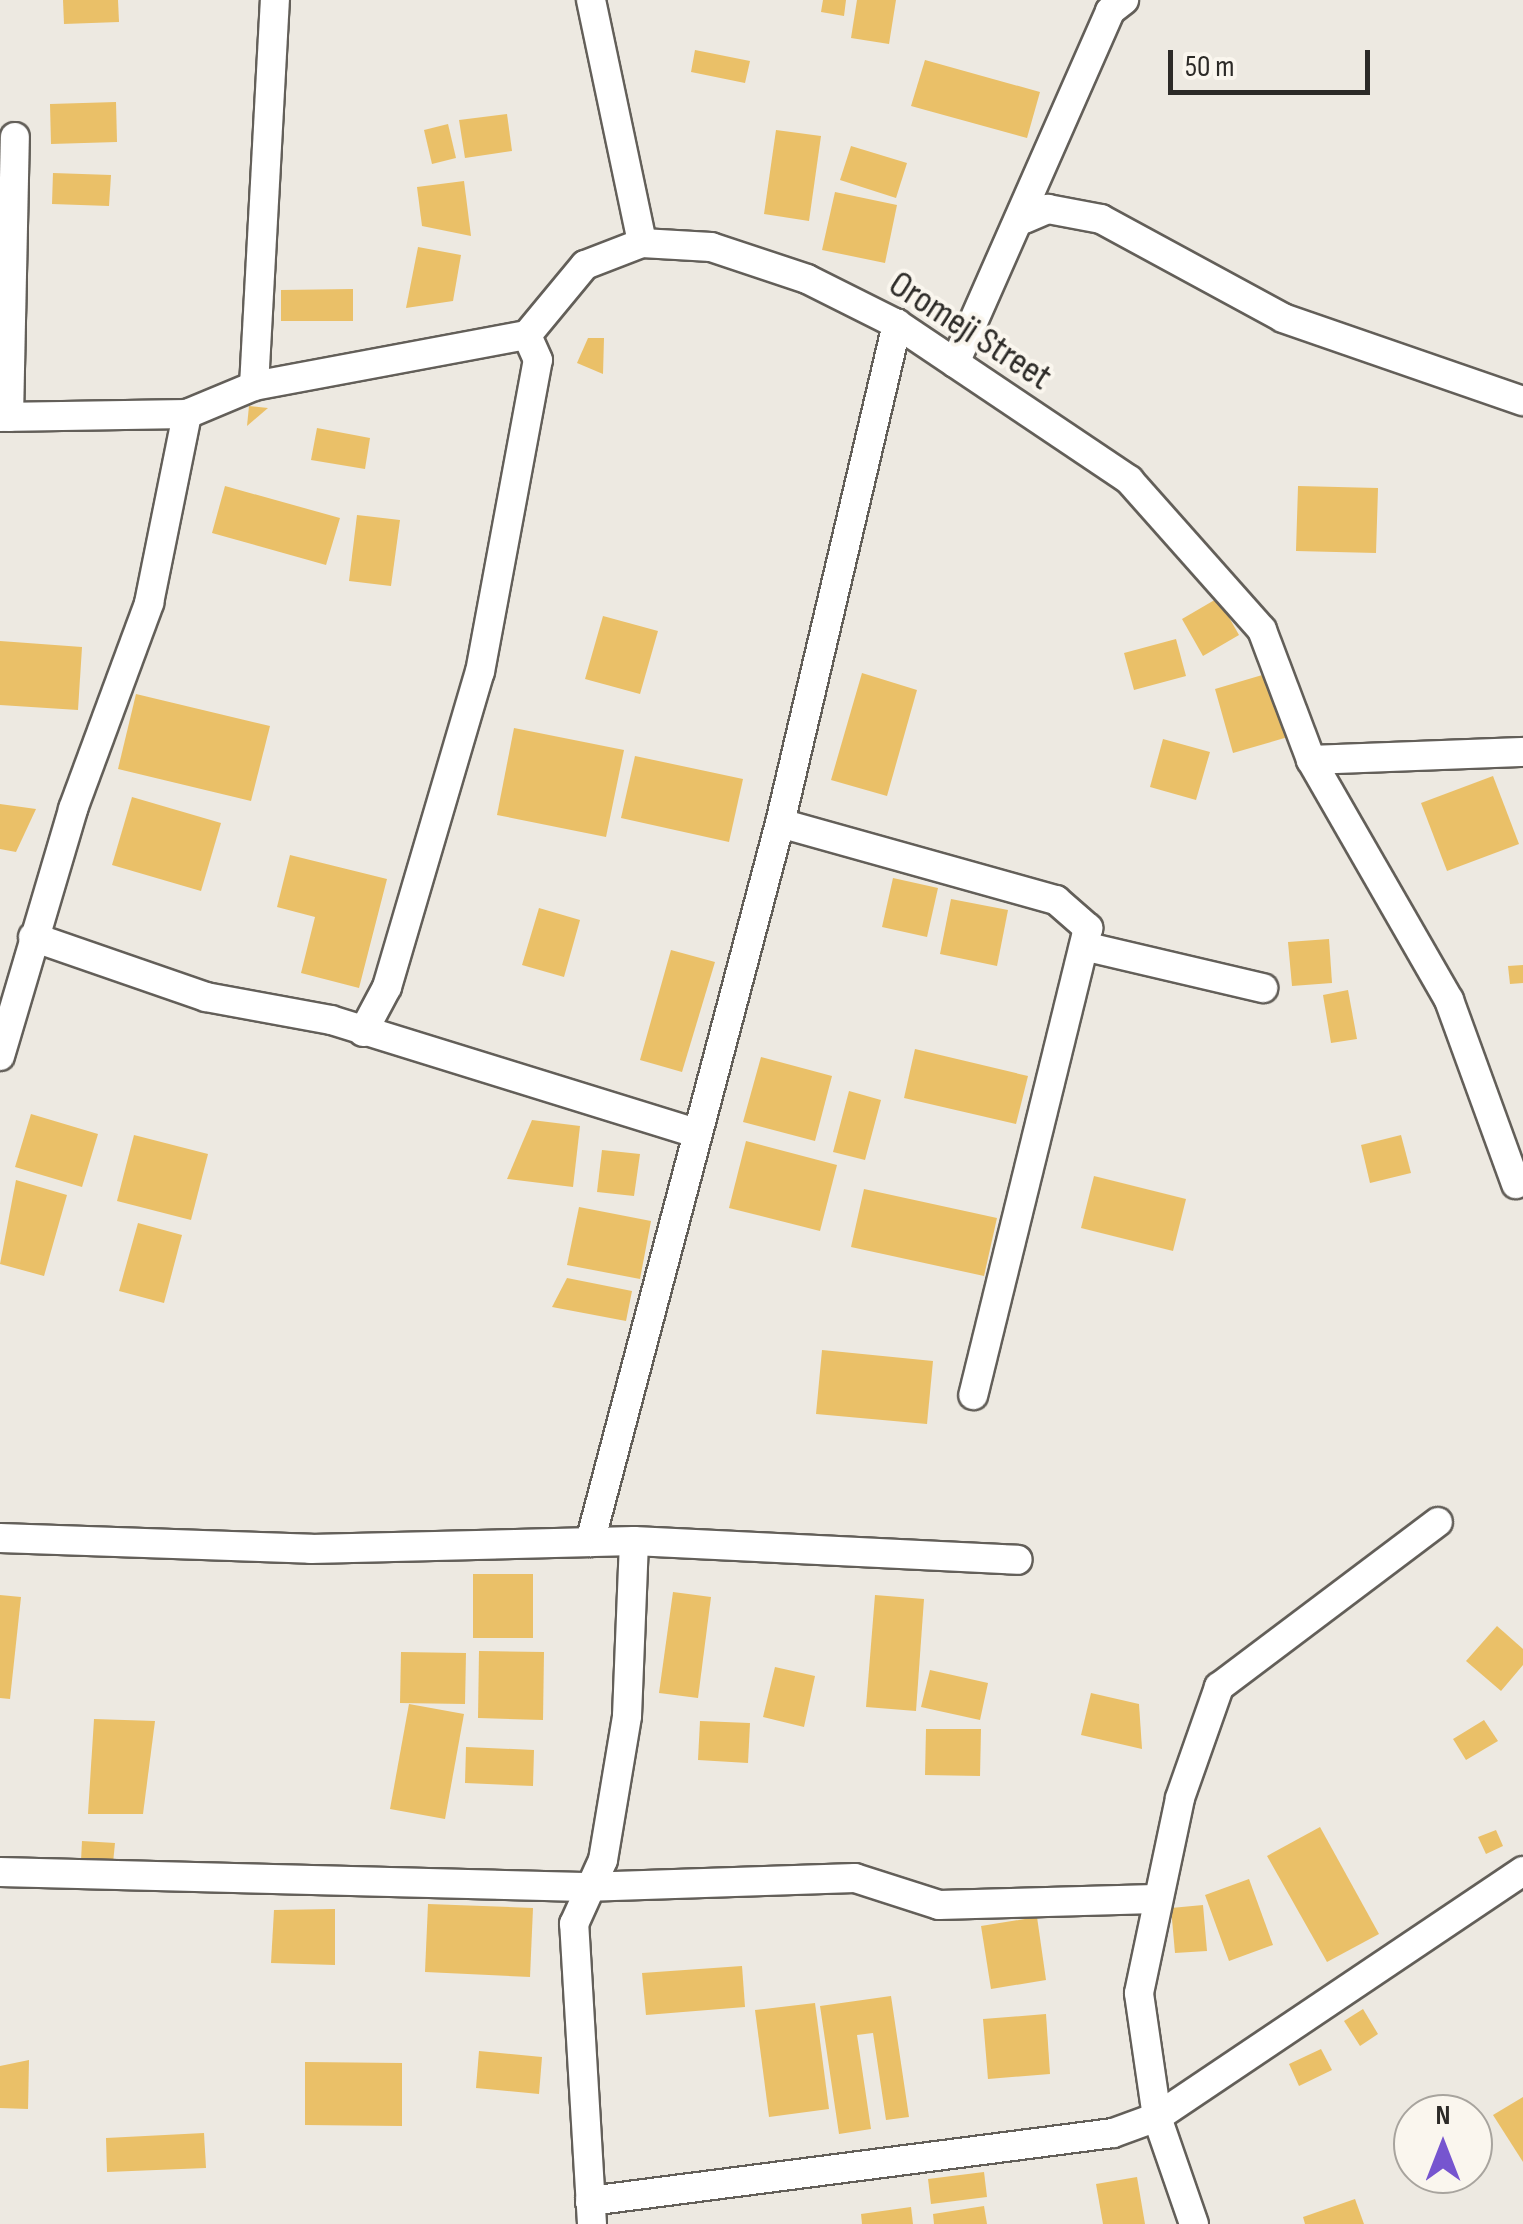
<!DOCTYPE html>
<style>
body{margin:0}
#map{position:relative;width:1523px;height:2224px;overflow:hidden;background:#ede9e1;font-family:"Sofia Sans Condensed",sans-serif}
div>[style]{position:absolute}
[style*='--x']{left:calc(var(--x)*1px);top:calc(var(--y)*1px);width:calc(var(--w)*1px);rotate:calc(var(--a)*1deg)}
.building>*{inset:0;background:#eac068}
.roads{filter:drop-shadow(2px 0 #635f59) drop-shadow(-2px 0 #635f59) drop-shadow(0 2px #635f59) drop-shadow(0 -2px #635f59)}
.minor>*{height:28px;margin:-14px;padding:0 14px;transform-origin:14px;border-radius:14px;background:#fff}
span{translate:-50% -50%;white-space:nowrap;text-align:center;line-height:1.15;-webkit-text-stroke:8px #faf6ee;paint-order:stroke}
.street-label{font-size:38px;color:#2c2a27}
.north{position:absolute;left:1393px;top:2094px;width:100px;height:100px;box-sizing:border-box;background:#faf6ee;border:2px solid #a8a49e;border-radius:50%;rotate:0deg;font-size:28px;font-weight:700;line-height:40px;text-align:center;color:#2c2a27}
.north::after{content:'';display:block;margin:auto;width:35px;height:45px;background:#7655cf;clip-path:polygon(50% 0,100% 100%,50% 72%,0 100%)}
.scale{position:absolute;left:1168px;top:50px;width:202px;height:45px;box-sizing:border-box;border:5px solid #2c2a27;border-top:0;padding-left:12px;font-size:30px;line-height:35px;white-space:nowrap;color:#2c2a27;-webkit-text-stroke:8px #faf6ee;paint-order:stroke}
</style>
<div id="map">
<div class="building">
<i style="clip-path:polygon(63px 0,118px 0,119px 22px,64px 24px)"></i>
<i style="clip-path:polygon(823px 0,846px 0,844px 16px,821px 12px)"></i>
<i style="clip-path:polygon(857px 0,896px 0,889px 44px,851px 38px)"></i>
<i style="clip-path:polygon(695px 50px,750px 61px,745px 83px,691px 72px)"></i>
<i style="clip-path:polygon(925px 60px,1040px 92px,1027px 138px,911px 106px)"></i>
<i style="clip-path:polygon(116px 102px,117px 142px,51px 144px,50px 104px)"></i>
<i style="clip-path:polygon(507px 114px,512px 151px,465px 158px,459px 120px)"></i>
<i style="clip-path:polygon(448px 124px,456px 158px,432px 164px,424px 130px)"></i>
<i style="clip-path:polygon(776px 130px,821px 136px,809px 221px,764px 214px)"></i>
<i style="clip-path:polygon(851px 146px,907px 163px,896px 198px,840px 180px)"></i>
<i style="clip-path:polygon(53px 173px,111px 175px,109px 206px,52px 204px)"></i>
<i style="clip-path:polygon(464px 181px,471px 236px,422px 226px,417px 187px)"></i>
<i style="clip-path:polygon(835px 192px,897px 205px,885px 263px,822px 250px)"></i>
<i style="clip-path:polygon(418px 247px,461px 255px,453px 301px,406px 308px)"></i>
<i style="clip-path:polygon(353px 289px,353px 321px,281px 321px,281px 290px)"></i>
<i style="clip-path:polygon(588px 338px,604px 338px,603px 374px,577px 363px)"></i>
<i style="clip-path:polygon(249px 406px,268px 408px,247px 426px)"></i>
<i style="clip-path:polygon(317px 428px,370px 438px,365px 469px,311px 460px)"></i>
<i style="clip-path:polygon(225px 486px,340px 518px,326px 565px,212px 533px)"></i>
<i style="clip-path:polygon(1298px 486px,1378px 488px,1376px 553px,1296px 551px)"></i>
<i style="clip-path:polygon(357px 515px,400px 520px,391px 586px,349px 581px)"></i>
<i style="clip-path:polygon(1218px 598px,1239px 635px,1203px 656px,1182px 619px)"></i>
<i style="clip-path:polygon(603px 616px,658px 631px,640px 694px,585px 679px)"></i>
<i style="clip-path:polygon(1176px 639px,1186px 676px,1134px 690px,1124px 653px)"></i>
<i style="clip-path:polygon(0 641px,82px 647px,78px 710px,0 705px)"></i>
<i style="clip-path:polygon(862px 673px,917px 690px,887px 796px,831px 780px)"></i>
<i style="clip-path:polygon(1269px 673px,1288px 737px,1233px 753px,1215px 689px)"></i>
<i style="clip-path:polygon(136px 694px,270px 726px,251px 801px,118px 769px)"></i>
<i style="clip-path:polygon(514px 728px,624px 750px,606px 837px,497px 815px)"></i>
<i style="clip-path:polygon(1163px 739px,1210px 752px,1196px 800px,1150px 787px)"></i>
<i style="clip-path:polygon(635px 756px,743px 779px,729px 842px,621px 818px)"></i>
<i style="clip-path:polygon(1493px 776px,1519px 844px,1447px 871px,1421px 803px)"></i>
<i style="clip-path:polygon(132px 797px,221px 823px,201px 891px,112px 865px)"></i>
<i style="clip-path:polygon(0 804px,36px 809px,16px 852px,0 849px)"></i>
<i style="clip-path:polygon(290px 855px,387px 879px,359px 988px,301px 973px,315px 917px,277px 907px)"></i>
<i style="clip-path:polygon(893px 878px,938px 888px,927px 937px,882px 927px)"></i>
<i style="clip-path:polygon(951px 899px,1008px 910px,997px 966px,940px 954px)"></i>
<i style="clip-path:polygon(539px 908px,580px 920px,564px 977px,522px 965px)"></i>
<i style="clip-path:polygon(1329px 939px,1332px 983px,1292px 986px,1288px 942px)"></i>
<i style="clip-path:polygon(671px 950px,715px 962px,682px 1072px,640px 1060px)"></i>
<i style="clip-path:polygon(1523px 965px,1523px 983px,1510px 984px,1508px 966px)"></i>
<i style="clip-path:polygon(1348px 990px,1357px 1039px,1331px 1043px,1323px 995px)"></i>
<i style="clip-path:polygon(915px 1049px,1028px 1076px,1016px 1124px,904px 1098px)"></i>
<i style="clip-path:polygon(761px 1057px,832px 1076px,815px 1141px,743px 1122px)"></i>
<i style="clip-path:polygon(849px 1091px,881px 1100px,865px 1160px,833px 1152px)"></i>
<i style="clip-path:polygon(31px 1114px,98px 1134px,82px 1187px,15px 1167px)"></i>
<i style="clip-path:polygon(532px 1120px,580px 1126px,573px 1187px,507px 1179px)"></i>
<i style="clip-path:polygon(134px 1135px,208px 1154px,191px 1220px,117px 1201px)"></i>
<i style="clip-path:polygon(1401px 1135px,1411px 1173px,1370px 1183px,1361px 1145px)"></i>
<i style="clip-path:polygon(746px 1141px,837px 1165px,820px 1231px,729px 1208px)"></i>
<i style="clip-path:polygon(602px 1150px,640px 1154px,634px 1196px,597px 1192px)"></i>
<i style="clip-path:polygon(1094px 1176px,1186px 1199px,1173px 1251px,1081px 1228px)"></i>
<i style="clip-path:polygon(16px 1180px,67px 1195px,44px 1276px,0 1264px)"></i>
<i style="clip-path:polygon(864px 1189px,997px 1218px,984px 1276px,851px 1247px)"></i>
<i style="clip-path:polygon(579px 1207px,651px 1221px,640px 1279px,567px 1265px)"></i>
<i style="clip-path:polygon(138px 1223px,182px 1235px,164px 1303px,119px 1291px)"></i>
<i style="clip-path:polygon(567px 1278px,632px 1291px,626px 1321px,552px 1307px)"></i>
<i style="clip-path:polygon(822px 1350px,933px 1361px,927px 1424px,816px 1414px)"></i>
<i style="clip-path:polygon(473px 1574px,533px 1574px,533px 1638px,473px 1638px)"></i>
<i style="clip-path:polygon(673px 1592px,711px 1597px,698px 1698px,659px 1693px)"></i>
<i style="clip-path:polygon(0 1595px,21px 1597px,10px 1699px,0 1698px)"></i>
<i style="clip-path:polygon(875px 1595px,924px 1599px,916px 1711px,866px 1707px)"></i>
<i style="clip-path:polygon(1497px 1626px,1523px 1649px,1523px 1665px,1501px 1691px,1466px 1661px)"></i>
<i style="clip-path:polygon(479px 1651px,544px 1652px,543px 1720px,478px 1718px)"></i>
<i style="clip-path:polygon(401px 1652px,466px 1653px,465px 1704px,400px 1703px)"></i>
<i style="clip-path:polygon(775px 1667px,815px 1676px,804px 1727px,763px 1717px)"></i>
<i style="clip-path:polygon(930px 1670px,988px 1683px,980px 1720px,921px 1707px)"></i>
<i style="clip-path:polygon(1091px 1693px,1139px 1704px,1142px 1749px,1081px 1735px)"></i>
<i style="clip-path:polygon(409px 1704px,464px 1714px,445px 1819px,390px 1809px)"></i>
<i style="clip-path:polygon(94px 1719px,155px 1721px,143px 1814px,88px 1814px)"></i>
<i style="clip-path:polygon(1484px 1720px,1498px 1741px,1466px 1760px,1453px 1739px)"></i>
<i style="clip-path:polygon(700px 1721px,750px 1723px,748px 1763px,698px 1760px)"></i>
<i style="clip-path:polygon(926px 1729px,981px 1729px,980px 1776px,925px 1775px)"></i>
<i style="clip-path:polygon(466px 1747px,534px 1750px,533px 1786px,465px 1783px)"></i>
<i style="clip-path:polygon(1320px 1827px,1379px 1934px,1327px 1962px,1267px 1856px)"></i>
<i style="clip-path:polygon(1496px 1830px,1503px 1846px,1486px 1854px,1478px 1837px)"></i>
<i style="clip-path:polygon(82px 1841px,115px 1843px,113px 1863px,81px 1861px)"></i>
<i style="clip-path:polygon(1249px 1879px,1273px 1945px,1229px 1961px,1205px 1895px)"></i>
<i style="clip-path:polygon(428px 1904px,533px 1908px,530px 1977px,425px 1972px)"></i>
<i style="clip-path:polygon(1203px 1905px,1207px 1951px,1175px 1953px,1171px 1908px)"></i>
<i style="clip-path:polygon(335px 1909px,335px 1965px,271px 1963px,274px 1910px)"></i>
<i style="clip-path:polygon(1037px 1917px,1046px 1980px,991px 1989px,981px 1926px)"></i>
<i style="clip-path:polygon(742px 1966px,745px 2007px,646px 2015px,642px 1973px)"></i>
<i style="clip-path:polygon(891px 1996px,909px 2117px,886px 2120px,873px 2033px,857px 2035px,871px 2129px,839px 2134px,820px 2006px)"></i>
<i style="clip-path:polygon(815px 2003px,829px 2109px,769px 2117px,755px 2010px)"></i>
<i style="clip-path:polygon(1363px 2009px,1378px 2034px,1360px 2046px,1344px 2021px)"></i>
<i style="clip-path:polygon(1046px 2014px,1050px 2074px,988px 2079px,983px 2019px)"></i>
<i style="clip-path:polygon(1321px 2049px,1332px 2070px,1299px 2086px,1289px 2064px)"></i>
<i style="clip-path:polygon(479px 2051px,542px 2057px,539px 2094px,476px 2088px)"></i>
<i style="clip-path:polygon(29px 2060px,28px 2109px,0 2108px,0 2066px)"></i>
<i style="clip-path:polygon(305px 2062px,402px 2063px,402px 2126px,305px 2125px)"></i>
<i style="clip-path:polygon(1523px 2097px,1523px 2162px,1493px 2115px)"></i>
<i style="clip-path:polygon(204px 2133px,206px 2168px,107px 2172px,106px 2138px)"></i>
<i style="clip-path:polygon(984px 2172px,987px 2197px,931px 2204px,928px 2179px)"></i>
<i style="clip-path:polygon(1137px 2177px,1145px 2224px,1103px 2224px,1096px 2184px)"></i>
<i style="clip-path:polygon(1355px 2199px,1364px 2224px,1305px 2224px,1303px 2217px)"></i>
<i style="clip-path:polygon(984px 2206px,987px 2224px,934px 2224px,933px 2214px)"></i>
<i style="clip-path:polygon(911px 2207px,913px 2224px,862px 2224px,861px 2214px)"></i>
</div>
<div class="roads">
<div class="minor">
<i style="--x:591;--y:0;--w:248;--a:78.1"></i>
<i style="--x:1024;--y:219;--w:26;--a:-23"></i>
<i style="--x:1048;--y:209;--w:54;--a:10.7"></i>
<i style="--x:1101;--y:219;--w:207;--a:28.5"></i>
<i style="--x:1283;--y:318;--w:254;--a:19.1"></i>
<i style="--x:955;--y:363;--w:385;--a:-66.2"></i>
<i style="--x:1110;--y:11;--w:18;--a:-38"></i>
<i style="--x:254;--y:386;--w:387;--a:-86.9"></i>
<i style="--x:0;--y:417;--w:187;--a:-0.9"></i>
<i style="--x:187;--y:414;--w:73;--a:-22.7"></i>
<i style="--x:254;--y:386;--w:278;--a:-10.6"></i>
<i style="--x:527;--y:335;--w:91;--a:-50.4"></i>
<i style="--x:585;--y:265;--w:61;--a:-21.1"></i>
<i style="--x:642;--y:243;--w:69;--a:3.3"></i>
<i style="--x:711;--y:247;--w:101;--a:18.4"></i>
<i style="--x:807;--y:279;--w:101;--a:26.6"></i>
<i style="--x:897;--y:324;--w:280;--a:33.9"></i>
<i style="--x:1129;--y:480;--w:200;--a:48.4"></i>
<i style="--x:1262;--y:630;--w:139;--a:69.3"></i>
<i style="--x:1311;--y:760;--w:277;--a:60.1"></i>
<i style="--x:1449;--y:1000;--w:196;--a:70"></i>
<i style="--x:9;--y:417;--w:280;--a:-88.8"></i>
<i style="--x:1311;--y:760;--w:212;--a:-2.2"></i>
<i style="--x:780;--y:823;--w:287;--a:15.6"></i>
<i style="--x:1056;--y:900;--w:43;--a:41.2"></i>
<i style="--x:1088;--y:928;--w:481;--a:103.8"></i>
<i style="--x:33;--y:937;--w:183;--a:19.1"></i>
<i style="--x:206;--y:997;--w:127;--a:10.4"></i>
<i style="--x:331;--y:1020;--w:379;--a:17.2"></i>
<i style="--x:1088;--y:947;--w:180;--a:13.2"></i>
<i style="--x:363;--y:1032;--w:51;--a:-61.9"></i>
<i style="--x:387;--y:987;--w:328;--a:-73.6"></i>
<i style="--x:480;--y:672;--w:317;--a:-79.5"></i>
<i style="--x:538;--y:360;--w:27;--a:-114"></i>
<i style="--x:0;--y:1056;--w:258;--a:-73.5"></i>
<i style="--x:73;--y:809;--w:220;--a:-69.7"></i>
<i style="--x:149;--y:603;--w:193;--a:-78.6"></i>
<i style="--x:0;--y:1538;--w:311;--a:2"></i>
<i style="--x:311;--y:1549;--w:323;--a:-1.4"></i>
<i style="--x:634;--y:1541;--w:384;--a:2.8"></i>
<i style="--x:590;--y:1542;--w:744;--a:-75.2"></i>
<i style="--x:780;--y:823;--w:513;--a:-76.8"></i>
<i style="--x:0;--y:1872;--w:584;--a:1.47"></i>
<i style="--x:584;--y:1887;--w:271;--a:-1.9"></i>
<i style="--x:855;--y:1878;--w:88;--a:17.8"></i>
<i style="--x:939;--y:1905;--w:216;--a:-1.6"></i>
<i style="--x:590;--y:2201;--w:527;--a:-7.41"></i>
<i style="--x:1113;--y:2133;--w:47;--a:-20"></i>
<i style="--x:1157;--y:2117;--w:441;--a:-33.9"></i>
<i style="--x:592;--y:2224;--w:301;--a:-93.4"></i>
<i style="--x:574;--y:1924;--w:70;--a:-65.6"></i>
<i style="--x:603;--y:1860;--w:146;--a:-80.5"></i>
<i style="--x:627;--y:1716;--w:175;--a:-87.7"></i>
<i style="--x:1194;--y:2224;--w:113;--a:-109.1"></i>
<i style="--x:1157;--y:2117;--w:125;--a:-98.3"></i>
<i style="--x:1139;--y:1993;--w:199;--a:-78.1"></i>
<i style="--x:1180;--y:1798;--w:118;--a:-70.6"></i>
<i style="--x:1219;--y:1687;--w:274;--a:-37"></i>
</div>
</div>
<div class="street-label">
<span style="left:970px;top:331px;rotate:33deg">Oromeji Street</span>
</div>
<div class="north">N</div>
<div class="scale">50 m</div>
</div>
